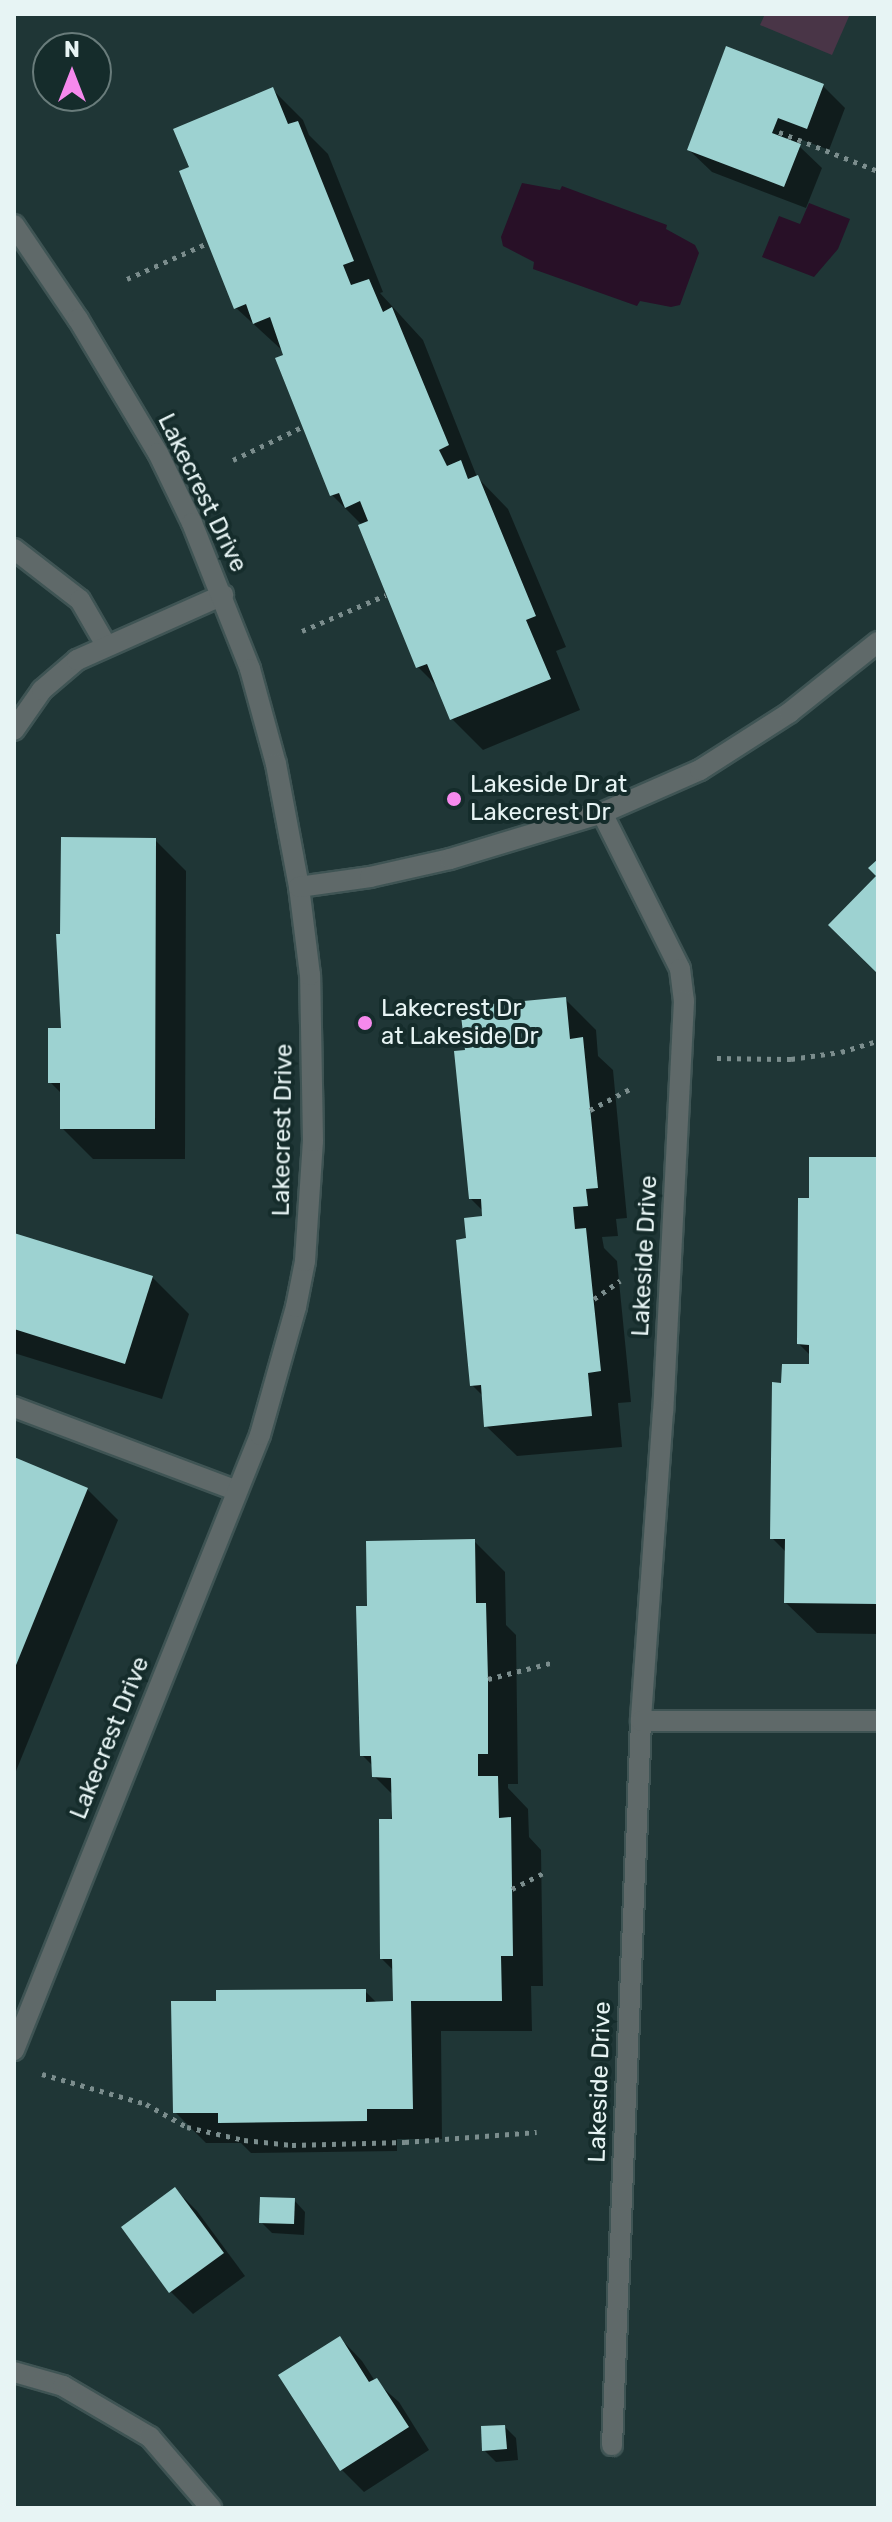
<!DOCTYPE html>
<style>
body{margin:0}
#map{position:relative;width:892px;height:2522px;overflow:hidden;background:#1f3636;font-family:Rubik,sans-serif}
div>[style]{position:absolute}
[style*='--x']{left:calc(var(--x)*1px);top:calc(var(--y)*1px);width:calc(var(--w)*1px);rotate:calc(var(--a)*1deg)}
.green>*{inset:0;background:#493547}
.water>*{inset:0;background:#281027}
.shadow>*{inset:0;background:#0007}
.building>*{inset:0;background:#9dd2d1}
.path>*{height:5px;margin-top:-2.5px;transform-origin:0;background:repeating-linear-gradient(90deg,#7b8d8d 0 4px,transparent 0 10px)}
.roads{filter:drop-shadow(2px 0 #3f5454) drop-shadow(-2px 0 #3f5454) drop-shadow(0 2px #3f5454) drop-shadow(0 -2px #3f5454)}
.service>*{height:20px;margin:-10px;padding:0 10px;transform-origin:10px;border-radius:10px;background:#5f6969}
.minor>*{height:20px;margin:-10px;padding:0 10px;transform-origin:10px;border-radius:10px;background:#5f6969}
.tertiary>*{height:20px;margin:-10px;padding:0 10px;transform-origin:10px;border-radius:10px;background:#5f6969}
.dots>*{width:22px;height:22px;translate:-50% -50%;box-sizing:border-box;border:4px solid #152c2b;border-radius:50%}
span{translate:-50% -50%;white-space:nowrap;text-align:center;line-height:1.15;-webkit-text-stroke:8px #152c2b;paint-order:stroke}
.street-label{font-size:24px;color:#e7f4f4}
.poi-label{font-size:24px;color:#e7f4f4}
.left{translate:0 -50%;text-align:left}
.frame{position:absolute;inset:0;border:16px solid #e7f4f4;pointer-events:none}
.north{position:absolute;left:32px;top:32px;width:80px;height:80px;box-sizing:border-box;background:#152c2b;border:2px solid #697c7b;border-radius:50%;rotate:0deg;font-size:22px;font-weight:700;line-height:32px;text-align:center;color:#e7f4f4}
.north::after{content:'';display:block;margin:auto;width:28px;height:36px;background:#f689ed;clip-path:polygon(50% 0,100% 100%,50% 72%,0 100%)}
</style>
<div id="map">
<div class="green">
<i style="clip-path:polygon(765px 14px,850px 14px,832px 55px,760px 25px)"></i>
</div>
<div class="water">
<i style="clip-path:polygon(522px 183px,560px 190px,562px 186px,667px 225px,666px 229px,695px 245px,699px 253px,680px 305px,671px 307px,640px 301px,637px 306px,533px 269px,534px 262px,503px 246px,501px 237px)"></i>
<i style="clip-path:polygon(809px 203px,850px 219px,838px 249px,814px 277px,762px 257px,779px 216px,800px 224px)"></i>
</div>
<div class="shadow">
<i style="clip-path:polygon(823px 86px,845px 108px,829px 150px,800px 139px,798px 145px,822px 168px,806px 208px,712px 172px,689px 150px)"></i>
<i style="clip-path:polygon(272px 89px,303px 120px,309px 135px,328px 154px,383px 292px,380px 293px,423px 340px,477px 477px,508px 509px,566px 647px,556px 651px,580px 710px,483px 750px,452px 719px,439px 688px,418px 667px,362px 525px,332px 495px,284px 352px,236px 308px,192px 168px)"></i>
<i style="clip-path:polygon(155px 840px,186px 871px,185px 1159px,93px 1159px,62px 1128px,62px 1094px,50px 1082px)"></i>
<i style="clip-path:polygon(565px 999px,596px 1030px,598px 1056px,613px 1070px,627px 1218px,616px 1219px,618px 1236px,602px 1237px,604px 1248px,617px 1261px,631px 1402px,618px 1403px,622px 1447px,517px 1456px,486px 1426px,484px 1397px,472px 1385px,468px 1240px,484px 1218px,483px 1211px,471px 1199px,467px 1052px)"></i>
<i style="clip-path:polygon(878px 1159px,878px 1634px,817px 1633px,786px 1603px,786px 1552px,772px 1538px,783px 1385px,811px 1366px,811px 1356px,799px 1344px,811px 1200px)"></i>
<i style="clip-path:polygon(14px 1235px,152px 1277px,189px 1314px,162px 1399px,14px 1353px)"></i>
<i style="clip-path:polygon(14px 1460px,87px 1489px,118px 1520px,14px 1776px)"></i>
<i style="clip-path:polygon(474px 1541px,505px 1572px,506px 1625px,516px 1635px,518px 1784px,508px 1784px,508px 1788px,528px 1809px,529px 1837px,541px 1850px,543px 1986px,531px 1986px,532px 2031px,441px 2031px,442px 2139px,397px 2139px,397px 2151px,251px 2153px,241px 2143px,206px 2143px,175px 2112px,218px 2002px,365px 1991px,378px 2004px,395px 2003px,394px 1971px,382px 1959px,393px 1795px,374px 1776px,374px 1767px,362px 1755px,369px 1608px)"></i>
<i style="clip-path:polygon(175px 2189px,197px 2211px,245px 2276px,193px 2314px,171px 2292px)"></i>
<i style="clip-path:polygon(294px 2200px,305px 2212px,304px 2235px,272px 2233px,261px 2222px)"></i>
<i style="clip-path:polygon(340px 2338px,362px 2361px,375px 2381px,399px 2402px,429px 2450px,364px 2492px,342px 2470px,281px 2376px)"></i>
<i style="clip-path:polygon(505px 2427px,516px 2438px,518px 2460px,496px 2462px,484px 2450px)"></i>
</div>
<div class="building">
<i style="clip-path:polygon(726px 46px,824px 84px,807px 129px,778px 118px,772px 133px,801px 144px,784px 187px,687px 150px)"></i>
<i style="clip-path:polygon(273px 87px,288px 124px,298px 121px,354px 261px,343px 265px,351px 285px,369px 279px,383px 312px,392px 307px,449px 445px,439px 450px,447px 466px,461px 460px,468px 479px,478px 475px,536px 616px,526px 620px,551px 679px,450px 720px,427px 664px,416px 668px,358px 525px,368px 521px,360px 501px,345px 508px,339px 493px,330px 496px,275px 358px,283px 355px,270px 317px,253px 324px,246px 304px,234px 309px,179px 171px,189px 167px,173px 129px)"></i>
<i style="clip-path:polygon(61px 837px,156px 838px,155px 1129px,60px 1129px,60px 1083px,48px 1083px,48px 1028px,61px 1028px,56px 934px,60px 934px)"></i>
<i style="clip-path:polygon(878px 859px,878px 974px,828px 925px,876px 876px,868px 868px)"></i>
<i style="clip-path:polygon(566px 997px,570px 1039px,583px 1037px,598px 1188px,586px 1189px,588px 1206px,573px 1207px,575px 1229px,586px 1228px,601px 1371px,588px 1373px,592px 1416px,484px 1427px,481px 1385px,470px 1386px,456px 1240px,466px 1238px,464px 1218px,482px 1216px,481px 1199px,469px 1199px,454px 1051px,465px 1050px,460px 1007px)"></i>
<i style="clip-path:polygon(809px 1157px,878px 1157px,878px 1604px,784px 1603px,785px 1539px,770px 1539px,772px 1382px,781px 1383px,782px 1364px,809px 1364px,809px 1345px,797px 1344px,798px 1198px,809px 1198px)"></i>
<i style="clip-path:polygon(14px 1233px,153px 1276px,125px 1364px,14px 1329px)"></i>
<i style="clip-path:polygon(14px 1457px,88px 1488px,14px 1670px)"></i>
<i style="clip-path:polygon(475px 1539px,476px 1603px,486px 1603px,488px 1679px,488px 1754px,478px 1754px,478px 1776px,498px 1776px,499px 1818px,511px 1817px,513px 1956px,501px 1956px,502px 2001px,411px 2001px,413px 2109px,367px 2109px,367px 2121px,218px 2123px,218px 2113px,173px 2113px,171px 2001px,216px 2001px,216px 1990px,366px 1989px,366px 2002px,393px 2001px,392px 1959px,380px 1959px,379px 1819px,392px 1819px,391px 1778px,372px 1777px,371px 1756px,360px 1756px,356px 1606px,367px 1606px,366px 1541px)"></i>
<i style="clip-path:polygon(175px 2187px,224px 2253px,169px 2293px,121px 2227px)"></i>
<i style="clip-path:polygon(260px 2197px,295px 2198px,294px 2224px,259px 2223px)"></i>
<i style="clip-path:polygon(340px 2336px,369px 2382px,377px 2378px,409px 2427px,340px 2471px,278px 2375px)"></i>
<i style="clip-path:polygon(505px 2425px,507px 2449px,482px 2451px,481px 2426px)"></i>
</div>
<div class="path">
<i style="--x:779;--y:132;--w:106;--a:21.5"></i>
<i style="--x:127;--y:279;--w:89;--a:-24"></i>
<i style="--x:233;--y:460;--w:76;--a:-25.6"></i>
<i style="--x:302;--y:631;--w:91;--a:-23.2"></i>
<i style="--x:717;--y:1058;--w:74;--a:0.8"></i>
<i style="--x:791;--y:1059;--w:50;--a:-8"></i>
<i style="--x:841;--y:1052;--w:39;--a:-17"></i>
<i style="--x:590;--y:1110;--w:45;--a:-27.7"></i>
<i style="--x:594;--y:1299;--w:32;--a:-35"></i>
<i style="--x:488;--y:1679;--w:68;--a:-14.4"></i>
<i style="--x:512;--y:1889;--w:35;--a:-27"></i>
<i style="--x:42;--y:2074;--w:108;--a:16.1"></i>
<i style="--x:146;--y:2104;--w:47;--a:29.3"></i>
<i style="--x:187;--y:2127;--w:58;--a:12.8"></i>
<i style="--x:244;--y:2140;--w:48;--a:5.9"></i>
<i style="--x:292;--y:2145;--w:113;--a:-1.5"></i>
<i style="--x:405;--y:2142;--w:132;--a:-4.3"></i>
</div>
<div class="roads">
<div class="service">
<i style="--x:14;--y:549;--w:83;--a:37.7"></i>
<i style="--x:80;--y:600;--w:52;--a:60"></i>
<i style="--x:14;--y:730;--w:49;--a:-55"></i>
<i style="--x:42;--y:690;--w:46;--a:-40.6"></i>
<i style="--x:77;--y:660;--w:160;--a:-24"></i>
</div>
<div class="minor">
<i style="--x:14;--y:225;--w:114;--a:55.8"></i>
<i style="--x:78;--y:319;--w:156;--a:59.2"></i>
<i style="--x:158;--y:453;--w:78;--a:64.1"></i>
<i style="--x:192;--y:523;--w:157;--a:68.3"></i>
<i style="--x:250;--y:669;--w:98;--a:74.7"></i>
<i style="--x:276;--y:764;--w:125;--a:79.4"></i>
<i style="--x:602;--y:813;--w:174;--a:63.4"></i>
<i style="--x:680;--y:969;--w:32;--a:83"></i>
<i style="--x:684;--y:1001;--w:411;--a:92.9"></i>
<i style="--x:663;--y:1411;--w:311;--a:94.1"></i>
<i style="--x:641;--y:1721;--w:725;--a:92.29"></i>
<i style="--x:14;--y:1407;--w:238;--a:20.6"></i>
<i style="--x:641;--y:1721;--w:237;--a:0"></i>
<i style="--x:14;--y:2372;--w:51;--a:15.9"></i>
<i style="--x:63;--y:2386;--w:101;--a:30.4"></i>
<i style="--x:150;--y:2437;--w:94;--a:49.3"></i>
</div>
<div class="tertiary">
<i style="--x:14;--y:2050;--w:662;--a:-68.2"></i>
<i style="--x:260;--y:1435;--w:133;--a:-74.3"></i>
<i style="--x:296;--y:1307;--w:47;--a:-78.9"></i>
<i style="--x:305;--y:1261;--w:120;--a:-86.2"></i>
<i style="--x:313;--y:1141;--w:166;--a:-91"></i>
<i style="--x:310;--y:975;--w:89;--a:-97.1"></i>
<i style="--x:299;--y:887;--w:72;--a:-8"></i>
<i style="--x:370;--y:877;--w:82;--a:-12.7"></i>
<i style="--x:450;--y:859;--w:159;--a:-16.8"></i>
<i style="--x:602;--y:813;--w:107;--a:-23.7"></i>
<i style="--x:700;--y:770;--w:106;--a:-32.6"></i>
<i style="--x:789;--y:713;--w:114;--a:-38.6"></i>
</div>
</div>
<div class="dots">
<i style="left:454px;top:799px;background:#f689ed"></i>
<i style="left:365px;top:1023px;background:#f689ed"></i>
</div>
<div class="street-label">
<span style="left:202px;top:493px;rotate:64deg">Lakecrest Drive</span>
<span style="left:283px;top:1130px;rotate:-89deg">Lakecrest Drive</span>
<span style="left:645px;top:1256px;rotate:-87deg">Lakeside Drive</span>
<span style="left:110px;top:1738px;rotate:-68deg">Lakecrest Drive</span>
<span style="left:600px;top:2082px;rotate:-88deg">Lakeside Drive</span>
</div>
<div class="poi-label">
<span class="left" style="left:470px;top:799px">Lakeside Dr at<br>Lakecrest Dr</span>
<span class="left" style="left:381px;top:1023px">Lakecrest Dr<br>at Lakeside Dr</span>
</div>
<div class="frame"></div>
<div class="north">N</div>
</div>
